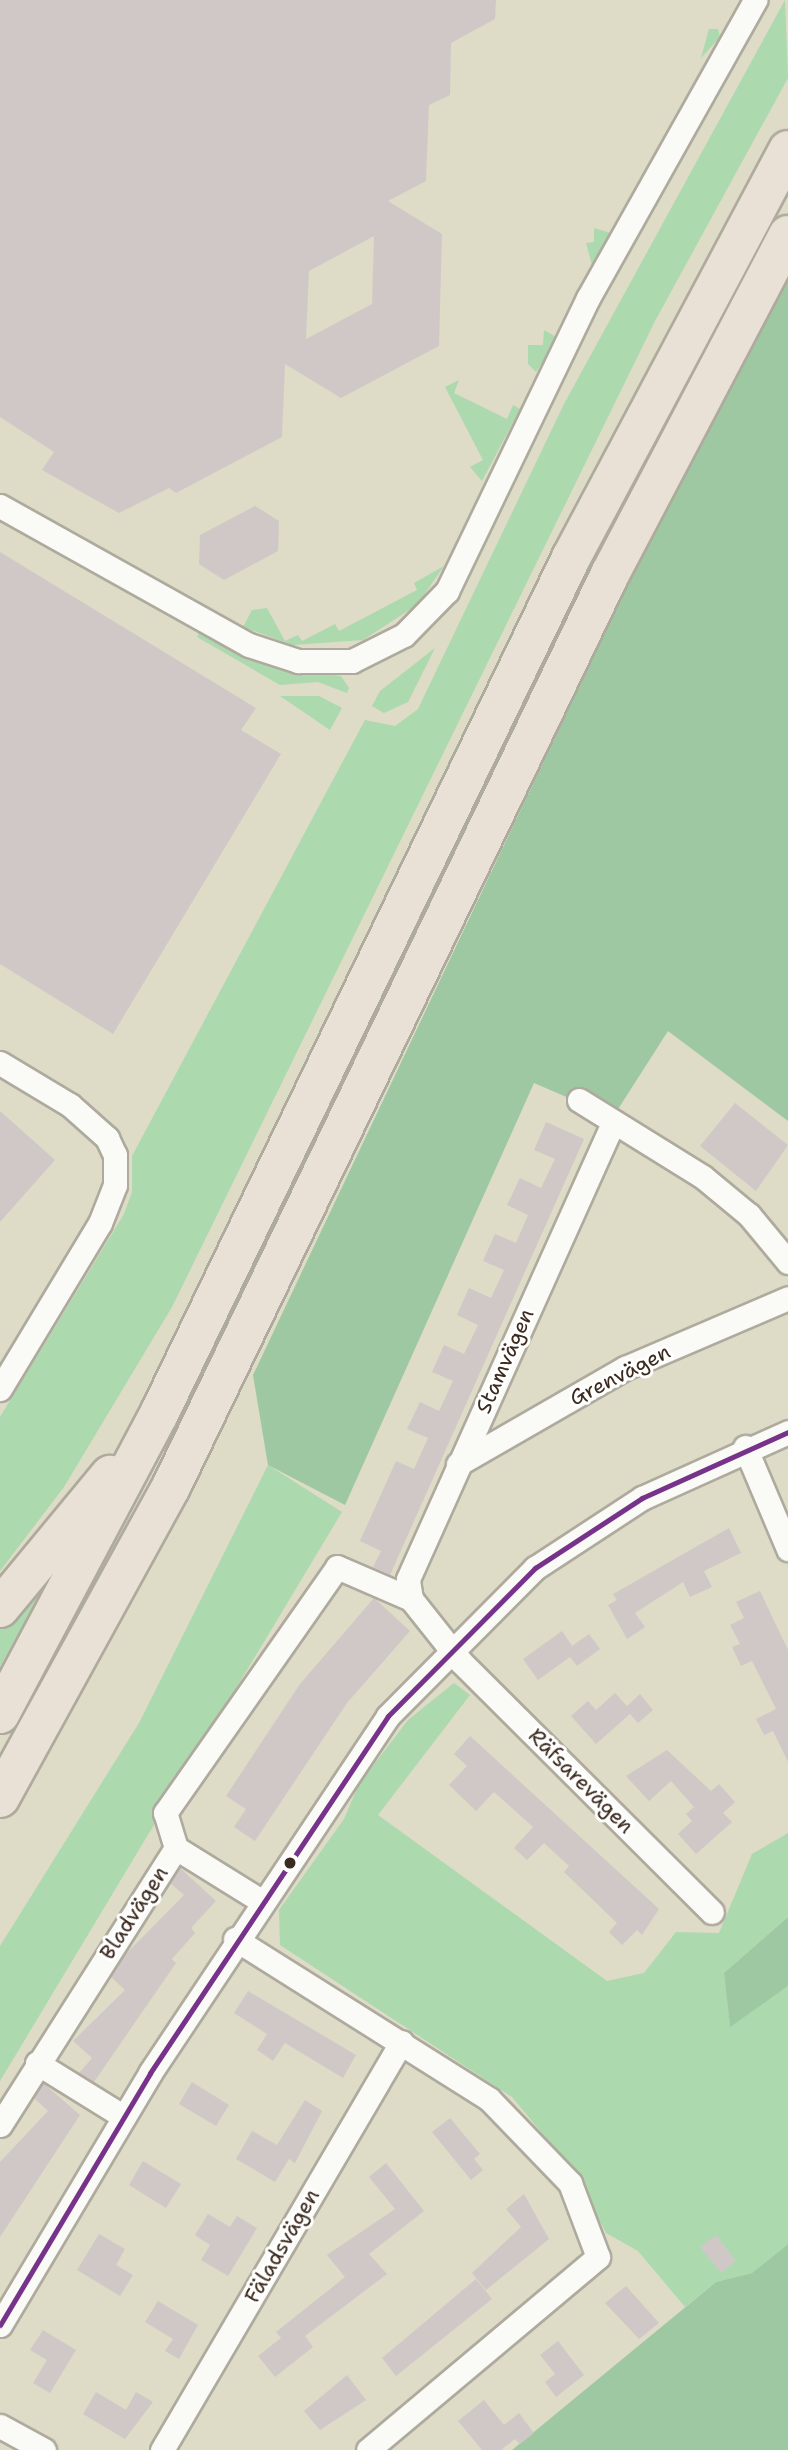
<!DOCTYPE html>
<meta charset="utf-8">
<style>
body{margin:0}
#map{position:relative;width:788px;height:2450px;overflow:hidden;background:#dedbc7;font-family:"Shantell Sans",sans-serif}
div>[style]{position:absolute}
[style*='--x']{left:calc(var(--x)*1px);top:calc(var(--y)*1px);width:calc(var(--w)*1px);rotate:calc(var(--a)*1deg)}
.green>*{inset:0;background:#acd9ae}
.forest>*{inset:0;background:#9ec8a1}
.building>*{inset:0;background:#d0c8c7}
.roads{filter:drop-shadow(2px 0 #aeaa9d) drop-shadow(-2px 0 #aeaa9d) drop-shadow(0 2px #aeaa9d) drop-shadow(0 -2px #aeaa9d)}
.street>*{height:23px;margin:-11.5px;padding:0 11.5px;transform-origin:11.5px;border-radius:11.5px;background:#fafaf7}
.highway>*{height:38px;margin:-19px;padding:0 19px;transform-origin:19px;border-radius:19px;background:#e9e1d5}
.bus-1>*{height:5px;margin:-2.5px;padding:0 2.5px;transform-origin:2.5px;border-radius:2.5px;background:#77328a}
.dots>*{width:19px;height:19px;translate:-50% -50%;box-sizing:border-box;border:4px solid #fff;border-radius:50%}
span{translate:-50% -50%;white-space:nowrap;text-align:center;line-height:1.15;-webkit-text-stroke:6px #fff;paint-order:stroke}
.street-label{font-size:21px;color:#3b2a1e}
</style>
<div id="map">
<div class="green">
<i style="clip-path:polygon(785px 0,788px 78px,655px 321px,172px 1307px,64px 1487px,0 1571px,0 1417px,124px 1214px,132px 1192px,132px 1156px,365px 720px,395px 726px,418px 709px,564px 404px)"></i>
<i style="clip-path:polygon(709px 29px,718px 29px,720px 37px,701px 58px)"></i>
<i style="clip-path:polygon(594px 228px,611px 233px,592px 265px,586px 243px,594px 242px)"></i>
<i style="clip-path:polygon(544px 330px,558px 338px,536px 372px,528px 364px,528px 345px,543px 345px)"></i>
<i style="clip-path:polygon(459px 380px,454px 393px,507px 419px,513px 405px,520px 409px,482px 481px,470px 467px,483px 460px,445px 387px)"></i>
<i style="clip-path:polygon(444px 566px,417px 605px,363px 640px,293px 645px,243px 627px,252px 610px,267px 608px,285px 641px,298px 635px,302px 641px,335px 624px,339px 631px,417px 590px,414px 583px)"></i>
<i style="clip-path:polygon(200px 631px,284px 669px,341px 676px,349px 688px,347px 693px,318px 682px,280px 685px,197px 637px)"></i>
<i style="clip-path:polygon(435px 648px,408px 702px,384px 713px,372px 706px,380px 691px)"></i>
<i style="clip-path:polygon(280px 696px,319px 696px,342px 708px,330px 730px)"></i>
<i style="clip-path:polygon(268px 1465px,342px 1512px,0 2081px,0 1946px,139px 1723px)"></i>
<i style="clip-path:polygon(56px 1565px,0 1667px,0 1628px)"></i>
<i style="clip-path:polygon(454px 1683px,470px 1695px,378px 1815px,607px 1981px,644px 1973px,676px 1932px,719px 1933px,752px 1854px,788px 1833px,788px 1917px,724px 1973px,730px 2026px,788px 1986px,788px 2244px,752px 2273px,716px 2282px,685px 2307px,638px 2251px,606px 2233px,575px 2173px,512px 2097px,280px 1945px,279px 1910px,344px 1819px,359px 1784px,408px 1720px)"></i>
</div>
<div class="forest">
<i style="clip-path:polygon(788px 280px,788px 1121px,668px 1031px,613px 1117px,534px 1083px,345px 1505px,268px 1465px,253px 1375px,633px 573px)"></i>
<i style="clip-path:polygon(788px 1917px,788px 1986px,730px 2027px,724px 1973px)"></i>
<i style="clip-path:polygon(788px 2244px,788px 2450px,512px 2450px,716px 2282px,752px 2273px)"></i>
</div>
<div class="building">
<i style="clip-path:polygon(evenodd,0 0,496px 0,495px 19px,451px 43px,450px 95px,429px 105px,426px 181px,388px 201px,442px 234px,439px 346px,341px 398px,285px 364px,282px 437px,176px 493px,169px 488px,119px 513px,42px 470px,54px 452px,0 417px,0 0,374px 236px,372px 304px,306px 339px,309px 271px,374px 236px)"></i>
<i style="clip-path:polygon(255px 506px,279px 521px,278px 551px,224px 580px,199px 564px,200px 535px)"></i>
<i style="clip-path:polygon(0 552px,256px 708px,241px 730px,281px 754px,113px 1034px,0 964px)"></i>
<i style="clip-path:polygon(735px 1103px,788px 1145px,756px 1191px,700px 1146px)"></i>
<i style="clip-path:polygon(0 1111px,55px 1160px,0 1222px)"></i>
<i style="clip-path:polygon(546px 1122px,584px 1139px,390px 1575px,373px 1567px,381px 1551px,360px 1541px,396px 1461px,414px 1469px,428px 1438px,407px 1429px,420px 1402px,439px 1411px,453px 1381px,432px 1372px,444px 1345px,464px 1354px,478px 1325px,457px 1315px,469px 1288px,491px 1298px,504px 1270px,483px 1261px,495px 1234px,516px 1243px,528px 1215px,507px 1205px,520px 1178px,541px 1188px,555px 1159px,534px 1150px)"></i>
<i style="clip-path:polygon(729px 1528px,741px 1553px,704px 1571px,712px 1587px,690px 1597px,683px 1582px,635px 1613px,645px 1627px,627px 1639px,608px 1605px,617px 1600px,613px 1594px)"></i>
<i style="clip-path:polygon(760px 1591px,788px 1650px,788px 1762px,773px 1731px,764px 1735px,756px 1719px,776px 1709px,752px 1661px,741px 1666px,732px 1647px,740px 1644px,730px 1625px,744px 1618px,736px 1602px)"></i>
<i style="clip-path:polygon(374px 1598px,410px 1631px,347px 1703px,255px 1841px,234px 1827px,246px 1809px,226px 1796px,300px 1684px)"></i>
<i style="clip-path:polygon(562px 1631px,572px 1646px,589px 1634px,600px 1649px,577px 1666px,570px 1657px,538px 1680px,523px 1659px)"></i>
<i style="clip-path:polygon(615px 1693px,627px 1706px,640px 1694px,653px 1710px,638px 1723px,630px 1714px,596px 1744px,571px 1716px,588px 1701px,596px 1710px)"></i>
<i style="clip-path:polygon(470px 1736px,659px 1909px,642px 1935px,637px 1930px,622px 1945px,609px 1932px,617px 1923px,564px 1872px,569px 1866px,544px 1843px,527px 1860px,514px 1848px,533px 1827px,494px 1792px,476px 1811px,449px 1785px,467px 1766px,454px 1754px)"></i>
<i style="clip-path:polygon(667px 1750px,711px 1791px,719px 1784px,735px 1802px,723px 1813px,732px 1822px,696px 1854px,678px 1834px,692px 1821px,686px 1814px,694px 1807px,671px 1781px,649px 1801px,626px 1776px)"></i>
<i style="clip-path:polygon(180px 1868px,216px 1901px,191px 1928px,195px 1933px,172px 1959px,176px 1963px,94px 2082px,79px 2073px,92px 2058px,73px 2041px,125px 1990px,111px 1977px,122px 1958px,184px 1895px,170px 1883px)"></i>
<i style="clip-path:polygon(248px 1991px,356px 2055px,343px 2078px,285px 2043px,273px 2061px,257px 2050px,267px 2034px,234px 2013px)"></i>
<i style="clip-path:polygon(192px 2082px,229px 2105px,216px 2126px,179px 2104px)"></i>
<i style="clip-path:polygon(43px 2083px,80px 2115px,0 2237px,0 2162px,48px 2111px,34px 2098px)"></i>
<i style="clip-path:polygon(305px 2100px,322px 2111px,295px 2163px,289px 2159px,275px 2182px,236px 2159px,252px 2131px,277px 2145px)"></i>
<i style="clip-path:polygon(450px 2118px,480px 2154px,474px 2159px,483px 2170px,471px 2180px,432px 2132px)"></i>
<i style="clip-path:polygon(143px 2161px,181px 2184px,166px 2208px,129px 2185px)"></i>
<i style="clip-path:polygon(386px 2163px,424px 2211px,369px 2254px,387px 2274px,305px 2336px,313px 2347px,275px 2377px,258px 2356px,281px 2338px,276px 2332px,345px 2277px,327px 2255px,395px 2209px,369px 2177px)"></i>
<i style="clip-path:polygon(524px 2194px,549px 2239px,486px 2290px,472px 2273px,521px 2227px,506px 2209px)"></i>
<i style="clip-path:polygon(208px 2214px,230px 2227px,237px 2216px,257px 2228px,228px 2276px,201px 2260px,210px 2245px,195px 2235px)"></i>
<i style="clip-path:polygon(99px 2234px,125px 2249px,116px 2265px,133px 2275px,120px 2296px,77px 2270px)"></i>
<i style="clip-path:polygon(716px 2235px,736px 2261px,721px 2273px,700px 2247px)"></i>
<i style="clip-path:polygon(476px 2279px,492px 2299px,396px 2376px,382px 2358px)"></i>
<i style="clip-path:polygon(626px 2286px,659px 2323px,639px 2339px,605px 2303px)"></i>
<i style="clip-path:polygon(158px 2301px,198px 2325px,179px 2359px,165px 2351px,173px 2339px,145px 2322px)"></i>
<i style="clip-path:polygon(43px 2330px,76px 2350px,50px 2393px,33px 2383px,47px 2360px,30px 2350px)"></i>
<i style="clip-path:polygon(558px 2341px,584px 2375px,556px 2397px,545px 2382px,555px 2374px,540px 2355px)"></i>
<i style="clip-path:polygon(347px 2375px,366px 2400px,320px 2430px,304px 2411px)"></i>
<i style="clip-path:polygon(96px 2392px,126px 2410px,136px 2392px,153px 2402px,125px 2439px,83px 2414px)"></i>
<i style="clip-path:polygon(484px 2400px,504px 2425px,519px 2413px,534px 2433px,520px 2444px,515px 2439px,501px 2450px,482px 2450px,458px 2421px)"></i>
</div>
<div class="roads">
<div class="street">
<i style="--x:0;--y:506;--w:285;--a:29.2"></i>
<i style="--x:249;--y:645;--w:52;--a:18.1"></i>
<i style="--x:298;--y:661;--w:54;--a:0"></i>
<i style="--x:352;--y:661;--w:58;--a:-26.6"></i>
<i style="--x:404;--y:635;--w:62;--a:-45.7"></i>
<i style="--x:447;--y:591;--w:325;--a:-64.3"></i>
<i style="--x:588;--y:298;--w:342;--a:-60.7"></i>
<i style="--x:0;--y:1063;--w:82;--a:31"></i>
<i style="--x:70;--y:1105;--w:50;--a:41.7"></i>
<i style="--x:107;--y:1138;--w:19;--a:65"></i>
<i style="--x:115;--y:1155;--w:30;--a:90"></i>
<i style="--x:115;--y:1185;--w:41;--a:111.5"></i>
<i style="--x:100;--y:1223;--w:194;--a:121.1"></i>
<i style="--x:579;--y:1100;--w:146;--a:31.8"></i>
<i style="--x:703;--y:1177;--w:60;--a:39.6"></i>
<i style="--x:749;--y:1215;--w:61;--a:50.3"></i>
<i style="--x:745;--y:1447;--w:111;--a:67.1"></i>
<i style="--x:458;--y:1464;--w:193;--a:-29.9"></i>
<i style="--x:625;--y:1368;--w:177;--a:-23.2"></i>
<i style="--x:411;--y:1599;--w:20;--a:-99"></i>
<i style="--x:408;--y:1579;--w:497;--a:-65.8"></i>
<i style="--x:176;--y:1848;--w:37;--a:-107"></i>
<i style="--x:165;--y:1813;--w:300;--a:-55"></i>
<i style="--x:337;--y:1567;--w:81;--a:23.4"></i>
<i style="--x:411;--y:1599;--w:80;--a:51.6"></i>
<i style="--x:461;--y:1662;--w:354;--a:44.9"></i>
<i style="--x:235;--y:1939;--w:300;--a:32.2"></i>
<i style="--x:489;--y:2099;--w:117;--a:46"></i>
<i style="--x:570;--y:2183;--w:79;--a:69.3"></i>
<i style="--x:598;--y:2257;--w:300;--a:140"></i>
<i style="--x:37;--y:2063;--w:102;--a:31.8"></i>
<i style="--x:0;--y:2125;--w:328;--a:-57.6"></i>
<i style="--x:176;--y:1848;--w:100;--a:31.9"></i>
<i style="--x:0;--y:2325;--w:293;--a:-59.2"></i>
<i style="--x:150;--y:2073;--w:429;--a:-56.3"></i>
<i style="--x:388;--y:1716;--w:209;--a:-45.2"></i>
<i style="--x:535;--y:1568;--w:128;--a:-33.2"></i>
<i style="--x:642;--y:1498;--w:160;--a:-24.3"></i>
<i style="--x:0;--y:2426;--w:50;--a:28.6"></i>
<i style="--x:162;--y:2450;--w:473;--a:-59.6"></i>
</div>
<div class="highway">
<i style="--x:0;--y:1608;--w:173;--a:-50.4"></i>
<i style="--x:0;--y:1714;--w:340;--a:-62.1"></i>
<i style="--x:159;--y:1414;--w:950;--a:-64.3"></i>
<i style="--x:571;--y:558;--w:462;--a:-62"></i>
<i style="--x:0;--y:1798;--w:355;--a:-61.2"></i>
<i style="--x:171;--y:1487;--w:1013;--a:-64.32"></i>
<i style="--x:610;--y:574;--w:383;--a:-62.3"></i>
</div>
</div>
<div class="bus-1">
<i style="--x:0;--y:2325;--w:293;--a:-59.2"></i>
<i style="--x:150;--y:2073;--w:429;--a:-56.3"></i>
<i style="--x:388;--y:1716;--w:209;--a:-45.2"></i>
<i style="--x:535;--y:1568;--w:128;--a:-33.2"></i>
<i style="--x:642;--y:1498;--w:160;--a:-24.3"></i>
</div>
<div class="dots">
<i style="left:290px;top:1863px;background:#3b2a1e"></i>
</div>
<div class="street-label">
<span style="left:505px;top:1361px;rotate:-66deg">Stamvägen</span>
<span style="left:620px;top:1375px;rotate:-27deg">Grenvägen</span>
<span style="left:581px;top:1781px;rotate:45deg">Räfsarevägen</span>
<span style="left:134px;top:1913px;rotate:-57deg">Bladvägen</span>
<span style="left:282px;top:2246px;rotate:-60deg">Fäladsvägen</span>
</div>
</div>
